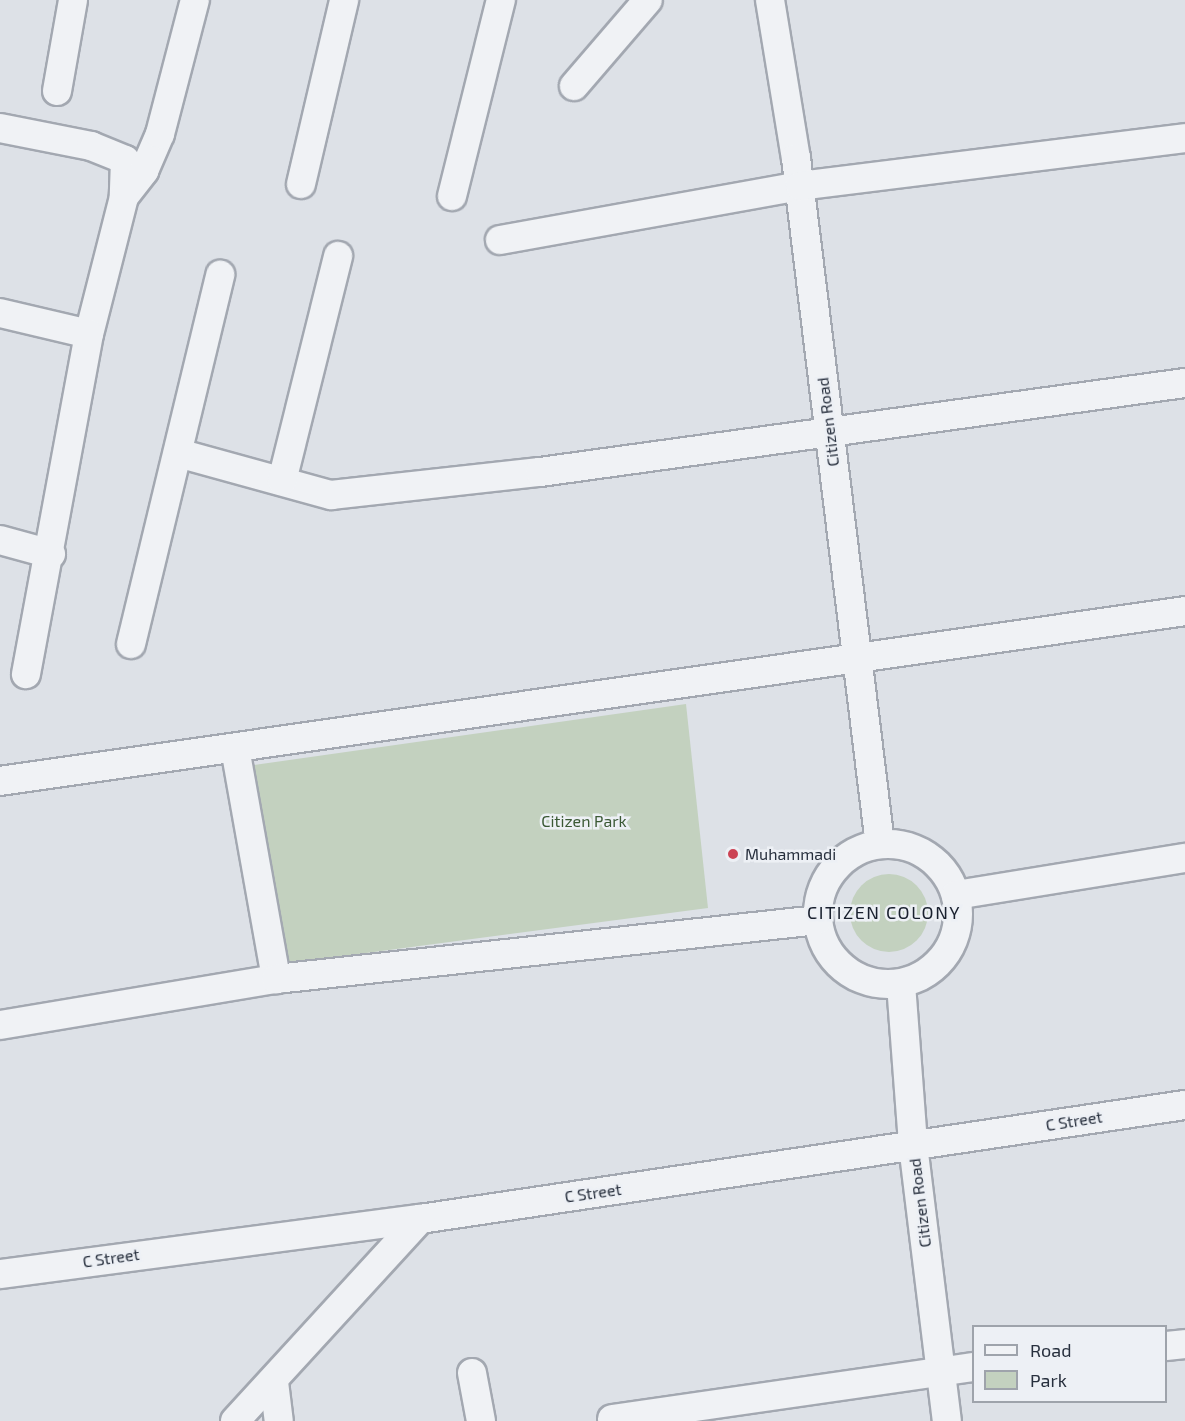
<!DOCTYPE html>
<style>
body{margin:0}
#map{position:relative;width:1185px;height:1421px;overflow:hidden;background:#dde1e7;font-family:"Exo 2",sans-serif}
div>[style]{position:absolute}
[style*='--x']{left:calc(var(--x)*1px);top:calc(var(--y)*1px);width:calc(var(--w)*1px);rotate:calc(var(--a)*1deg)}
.green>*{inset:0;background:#c3d1bf}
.round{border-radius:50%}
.roads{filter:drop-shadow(2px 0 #a3a8b1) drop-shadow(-2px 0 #a3a8b1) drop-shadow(0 2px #a3a8b1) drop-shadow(0 -2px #a3a8b1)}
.minor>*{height:28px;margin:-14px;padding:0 14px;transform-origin:14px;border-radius:14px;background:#f0f2f5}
.minor>.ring{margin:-14px;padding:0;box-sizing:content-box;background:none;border:28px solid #f0f2f5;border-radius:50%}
.dots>*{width:16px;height:16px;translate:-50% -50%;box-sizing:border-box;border:3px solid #edf0f5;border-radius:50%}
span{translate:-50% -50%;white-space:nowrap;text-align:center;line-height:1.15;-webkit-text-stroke:5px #edf0f5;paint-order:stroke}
.street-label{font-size:16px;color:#272f3d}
.park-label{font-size:16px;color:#3b5935}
.poi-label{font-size:16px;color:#272f3d}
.left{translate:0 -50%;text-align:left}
.neighbourhood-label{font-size:18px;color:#19202e;letter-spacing:1.5px}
.legend{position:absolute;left:972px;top:1325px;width:195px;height:78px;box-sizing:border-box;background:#edf0f5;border:2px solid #9ea3ab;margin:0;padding:8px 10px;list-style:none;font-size:18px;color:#272f3d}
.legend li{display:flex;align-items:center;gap:12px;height:30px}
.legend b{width:30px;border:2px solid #9ea3ab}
</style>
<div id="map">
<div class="green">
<i style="clip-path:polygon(686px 704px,708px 908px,283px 964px,247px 766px)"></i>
<i class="round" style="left:850px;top:874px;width:78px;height:78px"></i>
</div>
<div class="roads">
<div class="minor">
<i style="--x:770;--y:0;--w:160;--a:80.7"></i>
<i style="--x:796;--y:158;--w:691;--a:83.02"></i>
<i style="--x:574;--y:86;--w:113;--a:-49.3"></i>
<i style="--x:57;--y:91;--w:92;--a:-80"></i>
<i style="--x:0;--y:128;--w:93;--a:11.2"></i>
<i style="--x:91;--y:146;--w:37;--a:22"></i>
<i style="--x:125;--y:160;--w:37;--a:92"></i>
<i style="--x:124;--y:197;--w:141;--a:104.3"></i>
<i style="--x:89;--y:334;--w:346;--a:100.5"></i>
<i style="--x:301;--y:184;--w:189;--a:-76.8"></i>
<i style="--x:452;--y:196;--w:202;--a:-76"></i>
<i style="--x:124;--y:197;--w:33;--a:-52"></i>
<i style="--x:144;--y:171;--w:40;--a:-66.6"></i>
<i style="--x:160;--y:134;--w:138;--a:-75.4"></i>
<i style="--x:500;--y:240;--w:305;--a:-10.2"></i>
<i style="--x:800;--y:186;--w:388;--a:-7.1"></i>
<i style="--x:0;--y:313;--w:91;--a:13.3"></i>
<i style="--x:178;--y:453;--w:159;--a:15.4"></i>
<i style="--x:331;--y:495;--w:210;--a:-6.3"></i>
<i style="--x:540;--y:472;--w:651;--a:-7.86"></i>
<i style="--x:282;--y:481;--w:232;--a:-76"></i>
<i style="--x:0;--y:540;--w:53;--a:15.4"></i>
<i style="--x:131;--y:644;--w:380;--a:-76.4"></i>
<i style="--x:235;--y:748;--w:235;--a:79.9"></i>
<i style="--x:0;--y:781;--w:1197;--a:-8.16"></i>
<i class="ring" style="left:818px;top:844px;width:112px;height:112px"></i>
<i style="--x:956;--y:895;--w:232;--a:-9.2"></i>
<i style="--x:901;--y:984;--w:161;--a:85.7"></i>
<i style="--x:913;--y:1145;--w:278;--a:83"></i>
<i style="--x:0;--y:1025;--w:280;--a:-9.5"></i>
<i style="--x:276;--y:979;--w:545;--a:-6.21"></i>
<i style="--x:0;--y:1274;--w:424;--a:-7.5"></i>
<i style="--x:420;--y:1219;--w:773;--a:-8.48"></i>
<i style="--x:1166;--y:1346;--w:19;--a:-6"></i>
<i style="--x:472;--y:1373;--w:49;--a:79.4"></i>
<i style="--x:274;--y:1382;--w:39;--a:83"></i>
<i style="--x:612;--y:1419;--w:366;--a:-8.2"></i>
<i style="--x:235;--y:1421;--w:274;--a:-47.5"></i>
</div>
</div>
<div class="dots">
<i style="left:733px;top:854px;background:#cc4354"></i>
</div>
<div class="street-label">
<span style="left:828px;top:422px;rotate:-97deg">Citizen Road</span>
<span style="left:1074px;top:1121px;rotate:-9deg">C Street</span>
<span style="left:593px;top:1193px;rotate:-8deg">C Street</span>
<span style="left:920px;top:1203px;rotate:-97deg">Citizen Road</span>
<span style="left:111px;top:1258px;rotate:-8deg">C Street</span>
</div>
<div class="park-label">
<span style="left:584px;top:821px">Citizen Park</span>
</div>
<div class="poi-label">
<span class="left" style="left:745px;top:854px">Muhammadi</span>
</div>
<div class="neighbourhood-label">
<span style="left:884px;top:912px">CITIZEN COLONY</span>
</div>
<ul class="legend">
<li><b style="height:8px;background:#f0f2f5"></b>Road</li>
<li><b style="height:16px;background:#c3d1bf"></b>Park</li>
</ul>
</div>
